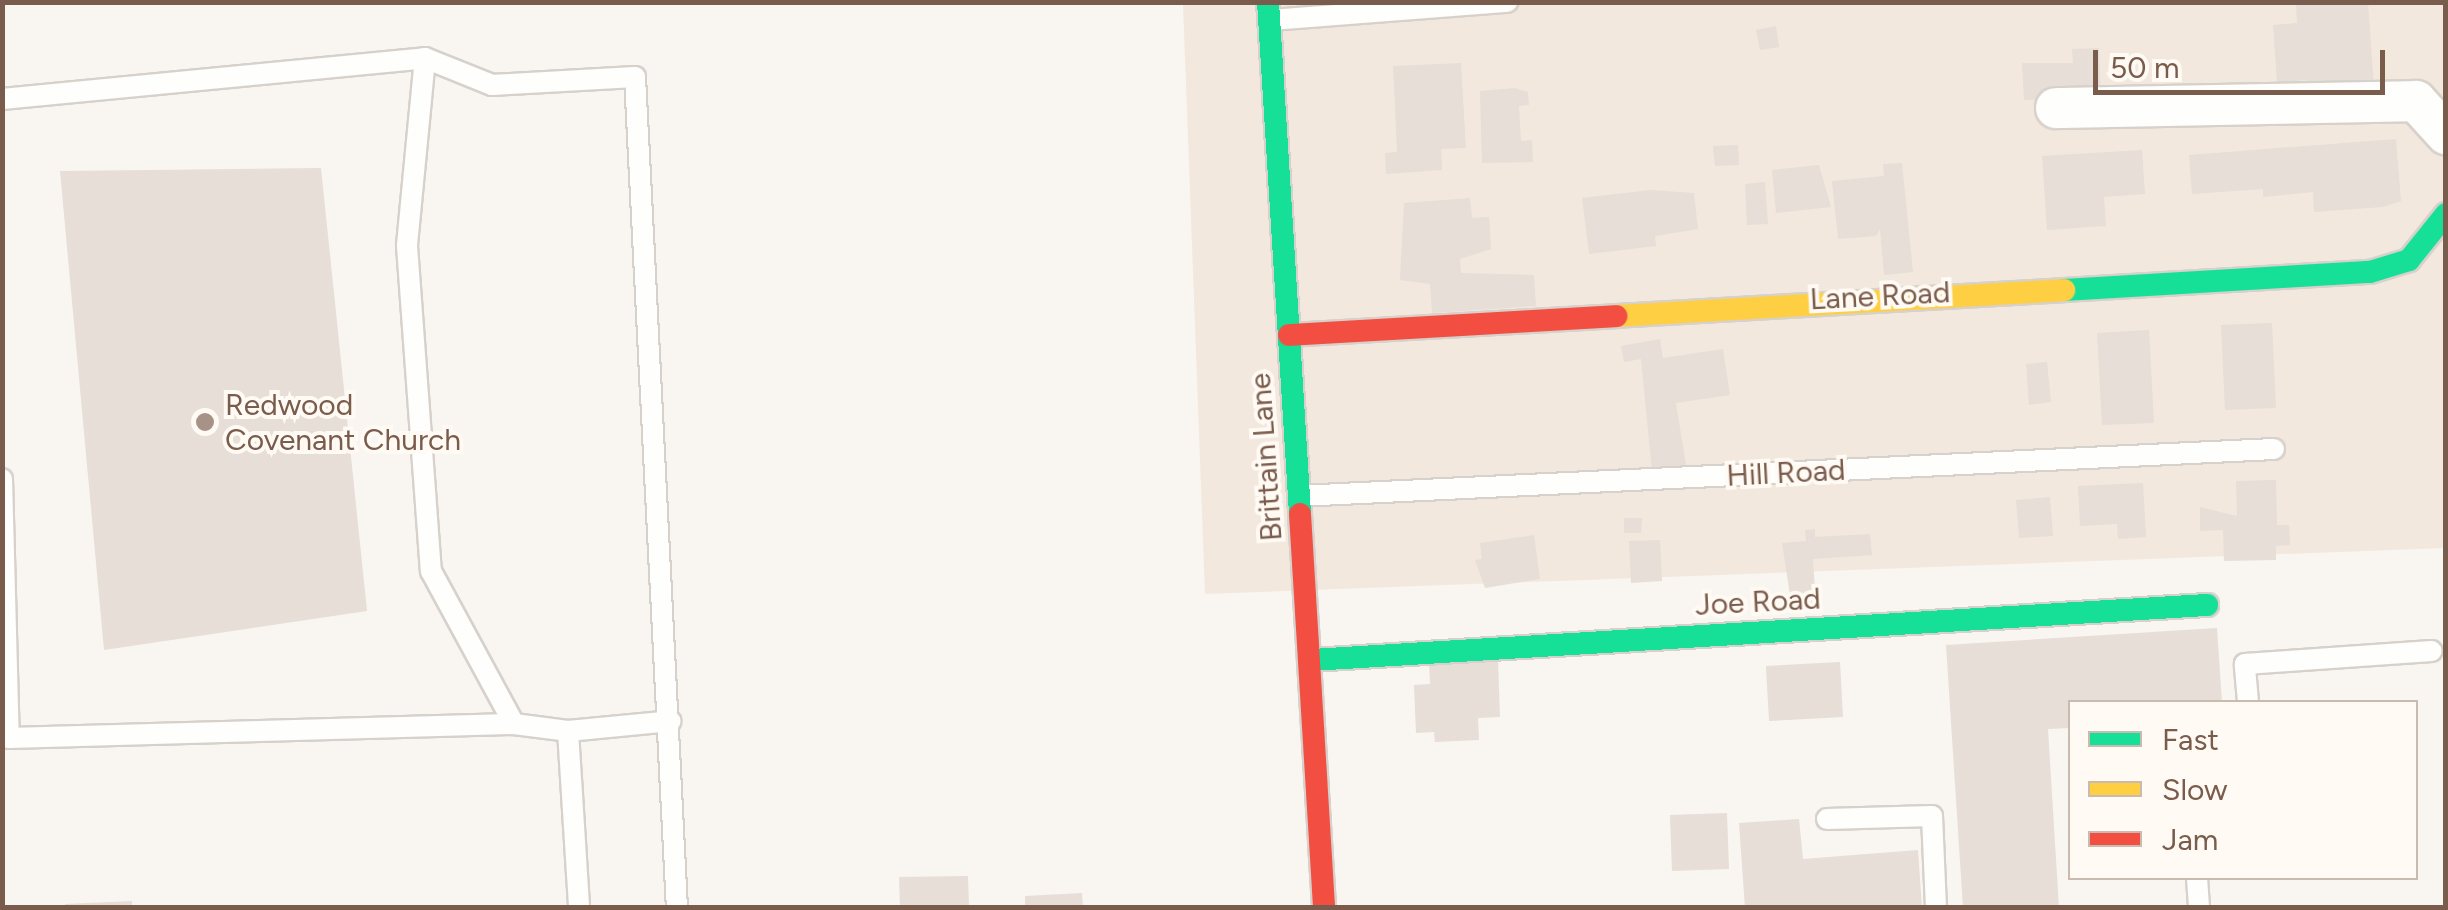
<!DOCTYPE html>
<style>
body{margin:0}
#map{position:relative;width:2448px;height:910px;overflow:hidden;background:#f9f5f0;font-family:Figtree,sans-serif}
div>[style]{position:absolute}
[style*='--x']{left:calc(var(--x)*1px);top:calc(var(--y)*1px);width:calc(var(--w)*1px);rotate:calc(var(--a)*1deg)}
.residential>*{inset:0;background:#f2e8de}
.building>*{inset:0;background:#e6ded7}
.roads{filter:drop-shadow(2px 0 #d7d1cb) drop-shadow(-2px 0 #d7d1cb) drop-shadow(0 2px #d7d1cb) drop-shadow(0 -2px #d7d1cb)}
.lane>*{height:20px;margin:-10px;padding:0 10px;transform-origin:10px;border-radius:10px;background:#fefefd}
.street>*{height:40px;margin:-20px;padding:0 20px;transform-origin:20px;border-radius:20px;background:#fefefd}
.fast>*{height:22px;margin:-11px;padding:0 11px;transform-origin:11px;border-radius:11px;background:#16e098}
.slow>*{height:22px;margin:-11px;padding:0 11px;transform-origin:11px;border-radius:11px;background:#ffcf43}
.jam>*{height:22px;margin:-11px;padding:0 11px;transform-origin:11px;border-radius:11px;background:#f24e42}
.dots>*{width:28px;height:28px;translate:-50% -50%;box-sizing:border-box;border:5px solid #fffaf3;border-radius:50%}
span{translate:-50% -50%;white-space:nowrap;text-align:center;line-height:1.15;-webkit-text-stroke:8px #fffaf3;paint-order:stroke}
.street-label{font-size:30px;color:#7a5c4d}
.poi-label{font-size:30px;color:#7a5c4d}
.left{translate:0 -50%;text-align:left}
.frame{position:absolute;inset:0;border:5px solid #7a5c4d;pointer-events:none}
.legend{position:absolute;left:2068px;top:700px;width:350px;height:180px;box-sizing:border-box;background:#fffaf3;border:2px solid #cabbb1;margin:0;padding:12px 18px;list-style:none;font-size:30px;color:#7a5c4d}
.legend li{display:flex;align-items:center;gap:20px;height:50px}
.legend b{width:50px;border:2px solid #cabbb1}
.scale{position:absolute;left:2093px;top:50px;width:292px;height:45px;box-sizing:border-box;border:5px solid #7a5c4d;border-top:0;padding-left:12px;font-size:30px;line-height:35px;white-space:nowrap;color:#7a5c4d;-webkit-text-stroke:8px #fffaf3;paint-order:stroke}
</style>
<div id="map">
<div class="residential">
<i style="clip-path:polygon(1183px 3px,2445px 3px,2445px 548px,1205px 594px)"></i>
</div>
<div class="building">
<i style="clip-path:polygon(2368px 2px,2374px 88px,2308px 92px,2307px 80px,2277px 82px,2273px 25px,2297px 23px,2296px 4px)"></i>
<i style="clip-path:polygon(1776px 26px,1779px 47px,1760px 50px,1756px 30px)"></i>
<i style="clip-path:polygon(2099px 48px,2101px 98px,2024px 100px,2022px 63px,2073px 63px,2072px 49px)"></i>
<i style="clip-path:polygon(1461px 63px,1466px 148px,1441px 149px,1442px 170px,1386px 174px,1385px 153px,1397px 152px,1393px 66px)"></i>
<i style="clip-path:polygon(1515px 88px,1528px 92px,1529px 105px,1519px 106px,1521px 141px,1532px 140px,1533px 162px,1482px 163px,1480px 91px)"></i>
<i style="clip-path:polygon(2396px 139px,2401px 201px,2383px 207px,2314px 212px,2313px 192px,2263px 197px,2263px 189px,2192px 194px,2189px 155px)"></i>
<i style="clip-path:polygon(1738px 145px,1739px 165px,1715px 166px,1713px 146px)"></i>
<i style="clip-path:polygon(2142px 150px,2145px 194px,2104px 197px,2106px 226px,2047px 230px,2042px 156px)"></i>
<i style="clip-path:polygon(1902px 163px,1913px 272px,1884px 275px,1880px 229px,1876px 236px,1838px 239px,1832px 181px,1884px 176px,1883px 164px)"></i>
<i style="clip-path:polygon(1819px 165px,1831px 207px,1776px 213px,1772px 170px)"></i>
<i style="clip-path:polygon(321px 168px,367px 611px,104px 650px,60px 171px)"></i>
<i style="clip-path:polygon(1765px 182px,1768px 224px,1747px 225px,1745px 184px)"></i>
<i style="clip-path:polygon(1650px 190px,1694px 193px,1698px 229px,1655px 236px,1656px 246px,1589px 254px,1582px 198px)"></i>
<i style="clip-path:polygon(1470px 198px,1472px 218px,1489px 217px,1491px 249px,1460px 259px,1461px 273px,1534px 275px,1536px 306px,1432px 313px,1430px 284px,1400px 280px,1404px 203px)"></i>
<i style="clip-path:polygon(2272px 323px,2276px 408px,2225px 410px,2221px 325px)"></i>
<i style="clip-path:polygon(2149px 330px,2154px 423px,2102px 425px,2097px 333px)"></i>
<i style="clip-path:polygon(1660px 339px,1663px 358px,1723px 349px,1730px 395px,1676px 403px,1686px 465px,1652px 471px,1641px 359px,1624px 362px,1621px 346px)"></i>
<i style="clip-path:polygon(2047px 362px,2051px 402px,2029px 405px,2026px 364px)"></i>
<i style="clip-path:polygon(2276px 480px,2277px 525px,2289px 525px,2290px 545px,2276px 546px,2276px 560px,2224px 561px,2223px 530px,2200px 531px,2200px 507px,2237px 516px,2236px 481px)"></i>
<i style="clip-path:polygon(2143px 483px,2146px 537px,2118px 539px,2117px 524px,2080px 526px,2078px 486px)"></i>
<i style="clip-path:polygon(2050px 497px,2053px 536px,2019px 538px,2016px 500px)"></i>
<i style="clip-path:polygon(1624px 518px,1642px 518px,1641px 533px,1624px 533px)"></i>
<i style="clip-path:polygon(1815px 529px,1815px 537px,1870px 534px,1872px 555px,1813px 559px,1816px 606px,1792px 608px,1782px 543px,1806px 541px,1805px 530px)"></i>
<i style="clip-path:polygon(1534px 535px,1540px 579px,1485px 588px,1475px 560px,1482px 559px,1480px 543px)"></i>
<i style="clip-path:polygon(1660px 540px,1662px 581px,1631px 583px,1629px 541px)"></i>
<i style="clip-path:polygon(2217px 628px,2222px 702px,2070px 702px,2070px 728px,2048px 729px,2059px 908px,1963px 908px,1946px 645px)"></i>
<i style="clip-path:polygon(1498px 660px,1500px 717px,1478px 718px,1479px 740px,1435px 742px,1434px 732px,1416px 733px,1414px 685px,1430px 684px,1429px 663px)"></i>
<i style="clip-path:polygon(1840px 662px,1843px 717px,1769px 721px,1766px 666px)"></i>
<i style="clip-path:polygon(1727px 813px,1729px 869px,1672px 871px,1670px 815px)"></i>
<i style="clip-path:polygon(1799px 819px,1803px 859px,1918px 850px,1922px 908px,1745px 908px,1739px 823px)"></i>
<i style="clip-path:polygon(968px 876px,969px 908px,900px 908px,899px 877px)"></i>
<i style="clip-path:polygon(1082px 893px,1083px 908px,1025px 908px,1025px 896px)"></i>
<i style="clip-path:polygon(132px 901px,132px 908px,65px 908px,65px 904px)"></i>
</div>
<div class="roads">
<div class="lane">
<i style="--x:1271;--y:20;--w:237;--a:-4.4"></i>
<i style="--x:425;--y:58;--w:189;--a:95.5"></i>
<i style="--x:407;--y:246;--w:326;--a:85.8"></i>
<i style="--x:431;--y:571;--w:174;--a:61.5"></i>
<i style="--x:2;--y:99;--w:425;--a:-5.5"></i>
<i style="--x:425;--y:58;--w:72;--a:21.9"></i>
<i style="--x:492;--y:85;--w:143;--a:-3.2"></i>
<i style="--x:635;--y:77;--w:832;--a:87.11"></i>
<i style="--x:2;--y:479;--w:259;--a:88.5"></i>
<i style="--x:9;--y:738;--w:505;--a:-1.59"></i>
<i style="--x:514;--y:724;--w:54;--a:7.4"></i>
<i style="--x:568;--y:731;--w:103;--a:-5.5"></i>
<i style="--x:1299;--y:496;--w:976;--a:-2.76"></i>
<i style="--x:2248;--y:702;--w:38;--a:-95"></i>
<i style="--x:2245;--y:664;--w:187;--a:-4"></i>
<i style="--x:568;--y:731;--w:177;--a:86.4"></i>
<i style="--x:1827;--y:819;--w:105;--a:-1.6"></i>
<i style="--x:1932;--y:816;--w:92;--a:87.5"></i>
<i style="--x:2197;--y:878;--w:30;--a:86"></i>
</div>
<div class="street">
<i style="--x:2056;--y:108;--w:360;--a:-1.1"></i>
<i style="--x:2416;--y:101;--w:45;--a:47.7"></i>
</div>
<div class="fast">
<i style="--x:1268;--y:2;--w:513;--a:86.42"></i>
<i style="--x:2064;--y:290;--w:307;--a:-3.4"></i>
<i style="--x:2370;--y:272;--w:41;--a:-17.1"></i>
<i style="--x:2409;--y:260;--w:59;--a:-51.2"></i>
<i style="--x:1312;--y:660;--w:897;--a:-3.52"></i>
</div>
<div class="slow">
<i style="--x:1616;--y:316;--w:449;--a:-3.3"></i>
</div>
<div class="jam">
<i style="--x:1289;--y:335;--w:328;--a:-3.3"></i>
<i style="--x:1300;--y:514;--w:395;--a:86.5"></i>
</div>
</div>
<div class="dots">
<i style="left:205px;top:422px;background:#a69286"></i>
</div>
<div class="street-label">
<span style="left:1880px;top:296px;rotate:-3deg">Lane Road</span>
<span style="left:1266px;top:457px;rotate:-94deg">Brittain Lane</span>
<span style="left:1786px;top:473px;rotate:-3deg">Hill Road</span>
<span style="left:1758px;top:602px;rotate:-3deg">Joe Road</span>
</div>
<div class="poi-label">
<span class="left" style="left:225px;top:422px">Redwood<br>Covenant Church</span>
</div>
<div class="frame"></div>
<ul class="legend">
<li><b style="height:12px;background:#16e098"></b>Fast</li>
<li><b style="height:12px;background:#ffcf43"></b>Slow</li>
<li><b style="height:12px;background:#f24e42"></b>Jam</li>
</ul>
<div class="scale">50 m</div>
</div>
